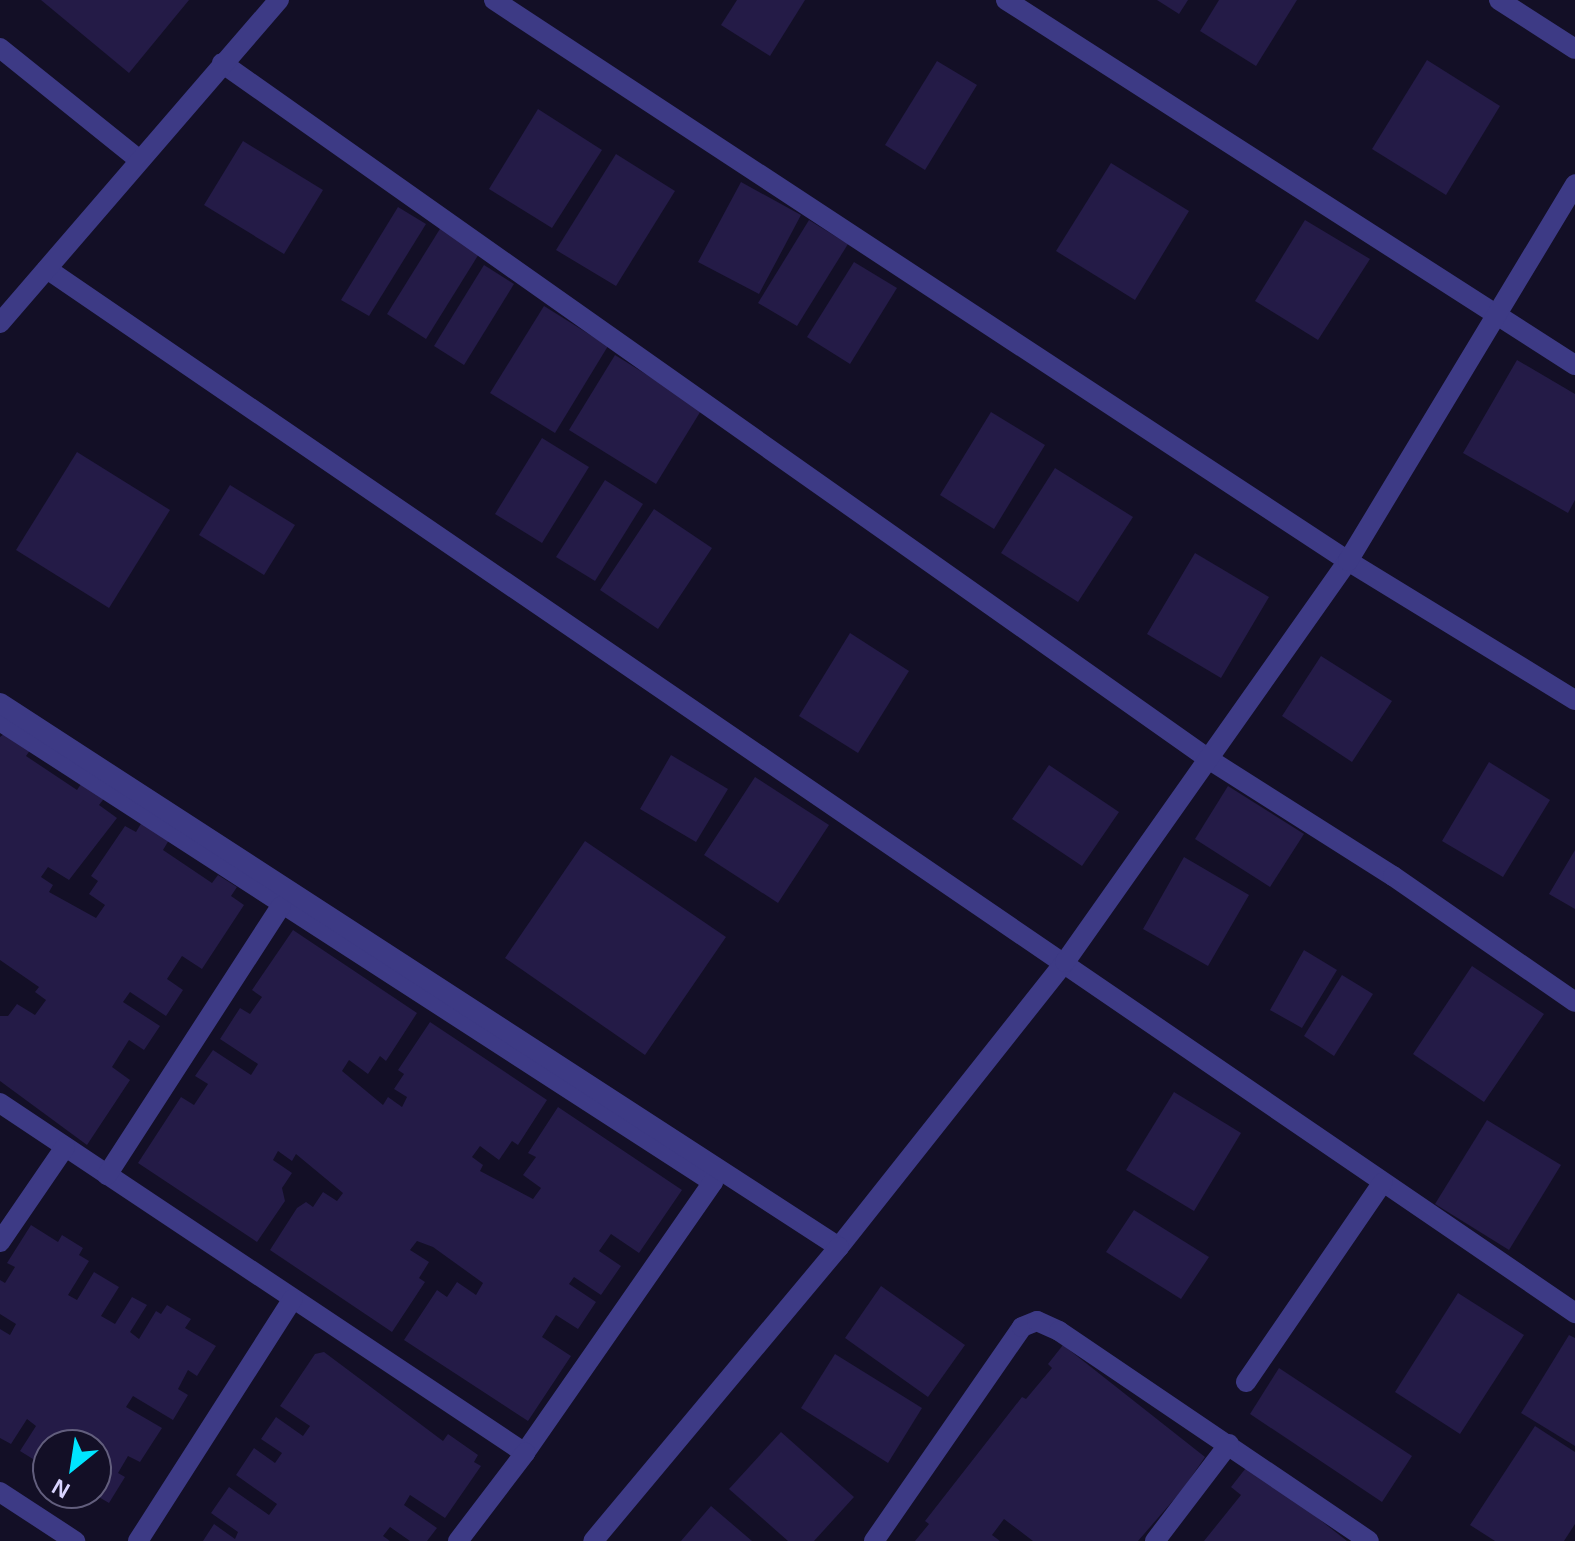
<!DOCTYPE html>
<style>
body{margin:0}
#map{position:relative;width:1575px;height:1541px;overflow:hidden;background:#130f26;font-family:Helvetica,sans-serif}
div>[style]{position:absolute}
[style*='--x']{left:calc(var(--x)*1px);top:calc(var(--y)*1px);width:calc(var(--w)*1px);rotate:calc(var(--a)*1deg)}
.building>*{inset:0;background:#241b47}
.minor>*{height:20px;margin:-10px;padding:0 10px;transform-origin:10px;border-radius:10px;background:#3d3a85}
.tertiary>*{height:20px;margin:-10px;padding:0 10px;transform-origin:10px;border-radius:10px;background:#3d3a85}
span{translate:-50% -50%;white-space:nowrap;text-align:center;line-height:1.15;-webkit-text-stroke:8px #130f26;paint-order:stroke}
.north{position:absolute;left:32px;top:1429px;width:80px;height:80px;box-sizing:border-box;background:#130f26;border:2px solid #625e7d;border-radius:50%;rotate:210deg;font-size:22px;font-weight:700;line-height:32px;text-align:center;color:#d9d4ff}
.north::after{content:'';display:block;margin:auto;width:28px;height:36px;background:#00e5ff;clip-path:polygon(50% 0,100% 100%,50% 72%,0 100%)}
</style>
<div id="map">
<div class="building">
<i style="clip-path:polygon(41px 0,189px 0,129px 73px)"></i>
<i style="clip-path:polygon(737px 0,805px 0,770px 56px,721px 25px)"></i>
<i style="clip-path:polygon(1157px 0,1188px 0,1179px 14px)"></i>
<i style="clip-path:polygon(1219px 0,1297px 0,1256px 66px,1200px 31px)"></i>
<i style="clip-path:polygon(1427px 60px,1500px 106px,1446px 195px,1372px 149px)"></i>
<i style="clip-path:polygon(937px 61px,977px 85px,925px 170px,885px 145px)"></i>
<i style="clip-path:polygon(538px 109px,602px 150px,552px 228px,489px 189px)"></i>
<i style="clip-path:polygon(243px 141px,323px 190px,284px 254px,204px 205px)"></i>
<i style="clip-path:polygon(616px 154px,675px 191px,616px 286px,556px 250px)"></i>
<i style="clip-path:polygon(1111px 163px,1189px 211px,1135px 300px,1056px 251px)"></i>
<i style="clip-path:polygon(741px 182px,801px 215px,759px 294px,698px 262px)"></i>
<i style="clip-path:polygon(398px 207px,426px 224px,369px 316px,341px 300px)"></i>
<i style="clip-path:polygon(809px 220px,848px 244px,797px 326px,758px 303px)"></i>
<i style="clip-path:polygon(1305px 220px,1370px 259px,1318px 340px,1255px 301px)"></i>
<i style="clip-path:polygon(443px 224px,482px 249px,426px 339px,387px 314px)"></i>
<i style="clip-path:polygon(854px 262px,897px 288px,850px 364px,807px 337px)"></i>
<i style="clip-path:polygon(484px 265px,514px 284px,464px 365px,434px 346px)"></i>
<i style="clip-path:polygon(544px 306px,608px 346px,555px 433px,490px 393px)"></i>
<i style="clip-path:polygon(615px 355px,702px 409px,656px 484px,569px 430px)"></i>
<i style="clip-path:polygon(1517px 360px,1575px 394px,1575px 500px,1568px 513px,1463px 453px)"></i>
<i style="clip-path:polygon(991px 412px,1045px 445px,994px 529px,940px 495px)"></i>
<i style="clip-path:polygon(542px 438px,589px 467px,542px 543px,495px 514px)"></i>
<i style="clip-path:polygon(77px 452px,170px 510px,109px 608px,16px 550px)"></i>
<i style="clip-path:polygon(1055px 468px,1133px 517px,1078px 602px,1001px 553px)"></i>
<i style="clip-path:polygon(605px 480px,643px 504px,595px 581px,556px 557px)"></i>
<i style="clip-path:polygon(230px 485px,295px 525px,264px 575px,199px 535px)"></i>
<i style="clip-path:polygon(654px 509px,712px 548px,658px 629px,600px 590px)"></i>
<i style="clip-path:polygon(1195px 553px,1269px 597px,1221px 678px,1147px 634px)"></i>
<i style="clip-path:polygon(850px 633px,909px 671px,858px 753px,799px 716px)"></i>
<i style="clip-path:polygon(1321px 656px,1392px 701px,1352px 762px,1282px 716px)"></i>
<i style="clip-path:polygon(9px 730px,33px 746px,26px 756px,77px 790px,83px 781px,106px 796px,99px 805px,117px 818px,69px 880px,48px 867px,41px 877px,53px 885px,49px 892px,96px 918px,105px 905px,89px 894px,98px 881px,91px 876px,125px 826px,136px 832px,142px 822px,169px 840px,163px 850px,212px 883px,218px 875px,237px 887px,231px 896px,244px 905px,202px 969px,182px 956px,167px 979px,183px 990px,166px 1016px,130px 992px,123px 1002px,160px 1026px,144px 1050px,129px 1040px,112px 1067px,130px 1080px,87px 1145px,0 1081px,0 1016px,8px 1016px,17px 1004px,35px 1015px,46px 1000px,35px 992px,39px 987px,0 960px,0 737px)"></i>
<i style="clip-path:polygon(671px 755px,728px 789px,696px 842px,640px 809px)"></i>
<i style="clip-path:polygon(1489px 762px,1550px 800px,1503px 877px,1442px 841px)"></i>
<i style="clip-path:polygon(1049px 765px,1119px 812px,1082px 866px,1012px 819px)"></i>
<i style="clip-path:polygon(755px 777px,829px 825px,778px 903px,704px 855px)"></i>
<i style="clip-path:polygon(1228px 786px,1304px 834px,1270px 887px,1195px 839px)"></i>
<i style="clip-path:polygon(585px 841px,726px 937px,645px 1055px,505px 958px)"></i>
<i style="clip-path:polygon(1575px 850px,1575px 909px,1549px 894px)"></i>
<i style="clip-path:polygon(1184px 857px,1249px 895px,1208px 966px,1143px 929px)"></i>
<i style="clip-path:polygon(293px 930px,417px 1013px,386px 1061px,380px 1056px,368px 1074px,349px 1060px,342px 1071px,383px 1105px,388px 1097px,402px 1107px,407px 1097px,394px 1089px,404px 1074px,398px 1070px,430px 1022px,547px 1100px,518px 1145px,512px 1141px,499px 1160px,480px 1146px,472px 1157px,483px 1165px,480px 1171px,533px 1199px,541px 1188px,523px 1175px,536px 1157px,528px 1153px,558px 1107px,682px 1190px,639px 1253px,611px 1234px,599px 1251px,621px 1266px,601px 1295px,574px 1277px,569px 1284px,596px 1302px,578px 1329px,556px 1315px,542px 1337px,571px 1356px,528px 1421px,404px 1340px,437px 1290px,447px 1297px,457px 1282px,476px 1295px,483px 1283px,433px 1247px,417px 1241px,410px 1250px,429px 1262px,419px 1278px,425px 1282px,392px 1332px,270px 1250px,297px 1208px,306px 1202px,313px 1207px,323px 1192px,337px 1201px,343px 1193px,296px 1154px,292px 1161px,278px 1151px,273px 1160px,292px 1173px,282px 1188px,285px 1201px,257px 1242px,138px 1163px,181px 1097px,194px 1105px,208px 1084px,195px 1076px,213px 1050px,251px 1075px,258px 1064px,220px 1039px,240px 1008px,250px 1014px,262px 997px,252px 990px)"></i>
<i style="clip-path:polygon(1304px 950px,1337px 970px,1302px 1028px,1270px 1010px)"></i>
<i style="clip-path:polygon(1472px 966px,1544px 1014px,1484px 1102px,1413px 1054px)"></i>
<i style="clip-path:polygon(1342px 975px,1373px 994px,1334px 1056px,1304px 1036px)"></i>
<i style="clip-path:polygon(1174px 1092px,1241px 1133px,1194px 1211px,1126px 1170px)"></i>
<i style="clip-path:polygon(1487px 1120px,1561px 1165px,1509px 1250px,1435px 1204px)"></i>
<i style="clip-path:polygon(1134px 1210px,1209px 1257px,1181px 1299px,1106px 1252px)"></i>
<i style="clip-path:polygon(31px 1225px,58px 1242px,62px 1235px,83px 1248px,79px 1255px,89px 1261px,68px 1295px,77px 1300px,94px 1272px,119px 1287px,101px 1316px,115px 1324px,132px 1297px,147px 1305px,130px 1332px,139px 1339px,156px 1311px,161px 1314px,167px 1305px,191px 1319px,185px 1328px,216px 1346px,197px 1376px,188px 1370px,178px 1389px,188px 1395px,173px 1420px,133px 1396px,126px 1407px,162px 1428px,140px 1462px,128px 1456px,118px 1473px,125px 1477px,109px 1503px,92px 1493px,96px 1445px,68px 1445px,57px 1438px,48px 1445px,41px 1464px,20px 1451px,36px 1426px,27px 1419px,11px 1444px,0 1438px,0 1329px,10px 1335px,16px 1324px,0 1314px,0 1280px,5px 1283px,15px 1267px,7px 1263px)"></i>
<i style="clip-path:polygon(881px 1286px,965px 1345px,928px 1397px,845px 1338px)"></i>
<i style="clip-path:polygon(1458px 1293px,1524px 1335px,1460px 1434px,1395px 1392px)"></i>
<i style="clip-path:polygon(1569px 1335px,1575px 1338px,1575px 1446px,1521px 1413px)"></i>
<i style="clip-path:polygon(1063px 1345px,1205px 1457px,1183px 1489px,1138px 1541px,1033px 1541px,1004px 1519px,992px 1535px,1000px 1541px,915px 1541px,929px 1524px,925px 1521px,1022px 1397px,1026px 1399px,1052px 1368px,1048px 1364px)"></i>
<i style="clip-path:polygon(324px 1352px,443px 1441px,448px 1434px,478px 1455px,474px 1462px,481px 1466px,445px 1518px,410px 1495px,404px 1505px,437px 1528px,427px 1541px,410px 1541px,390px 1527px,383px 1536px,390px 1541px,203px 1541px,214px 1524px,235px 1539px,238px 1532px,211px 1513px,229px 1487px,269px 1515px,277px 1504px,236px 1475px,254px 1448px,275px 1463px,282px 1453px,261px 1439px,276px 1417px,303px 1436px,310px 1426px,280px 1406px,315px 1354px)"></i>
<i style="clip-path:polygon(835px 1354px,922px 1408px,888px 1463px,801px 1408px)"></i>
<i style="clip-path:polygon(1279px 1368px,1412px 1456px,1382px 1502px,1250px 1414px)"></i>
<i style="clip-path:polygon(1535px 1426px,1575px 1452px,1575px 1524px,1564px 1541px,1495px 1541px,1470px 1525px)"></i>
<i style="clip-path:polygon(781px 1432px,854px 1497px,814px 1541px,788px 1541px,729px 1489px)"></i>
<i style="clip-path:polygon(1249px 1464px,1347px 1541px,1204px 1541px,1241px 1495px,1231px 1487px)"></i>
<i style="clip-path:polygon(711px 1506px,752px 1541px,681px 1541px)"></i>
</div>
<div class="minor">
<i style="--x:494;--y:0;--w:1022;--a:33.3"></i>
<i style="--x:1348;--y:561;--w:266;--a:31.5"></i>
<i style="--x:1006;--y:0;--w:676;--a:32.68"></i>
<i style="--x:1499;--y:0;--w:90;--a:32.8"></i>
<i style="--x:0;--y:48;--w:177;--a:38.8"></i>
<i style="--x:222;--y:63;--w:1209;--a:35.2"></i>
<i style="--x:1210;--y:760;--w:217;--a:32.4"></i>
<i style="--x:1393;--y:876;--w:221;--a:34.7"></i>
<i style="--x:47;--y:269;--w:1851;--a:34.34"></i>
<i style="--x:0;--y:721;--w:849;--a:32.89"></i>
<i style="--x:713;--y:1182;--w:330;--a:124.8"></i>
<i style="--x:525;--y:1453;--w:631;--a:-146.31"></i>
<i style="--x:107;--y:1175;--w:320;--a:-57.1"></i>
<i style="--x:0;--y:1242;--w:115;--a:-55.6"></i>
<i style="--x:839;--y:1247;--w:364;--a:-51.6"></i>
<i style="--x:1065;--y:962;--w:491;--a:-54.8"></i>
<i style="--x:1348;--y:561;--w:440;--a:-58.9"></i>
<i style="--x:1246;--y:1382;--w:242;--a:-55.6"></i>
<i style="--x:0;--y:1492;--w:90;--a:33.2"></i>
<i style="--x:138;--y:1541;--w:287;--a:-57.4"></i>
<i style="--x:458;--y:1541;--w:111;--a:-52.7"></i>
<i style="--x:874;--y:1541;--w:260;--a:-55.3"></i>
<i style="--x:1022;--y:1327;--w:16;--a:-22"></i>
<i style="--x:1037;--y:1321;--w:24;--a:24"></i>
<i style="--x:1059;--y:1331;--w:374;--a:34.1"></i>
<i style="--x:1155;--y:1541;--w:122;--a:-52.7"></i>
</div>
<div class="tertiary">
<i style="--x:0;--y:323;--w:427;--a:-49.2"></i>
<i style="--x:0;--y:703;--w:1000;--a:32.96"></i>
<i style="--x:839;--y:1247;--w:383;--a:129.9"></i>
</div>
<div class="north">N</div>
</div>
